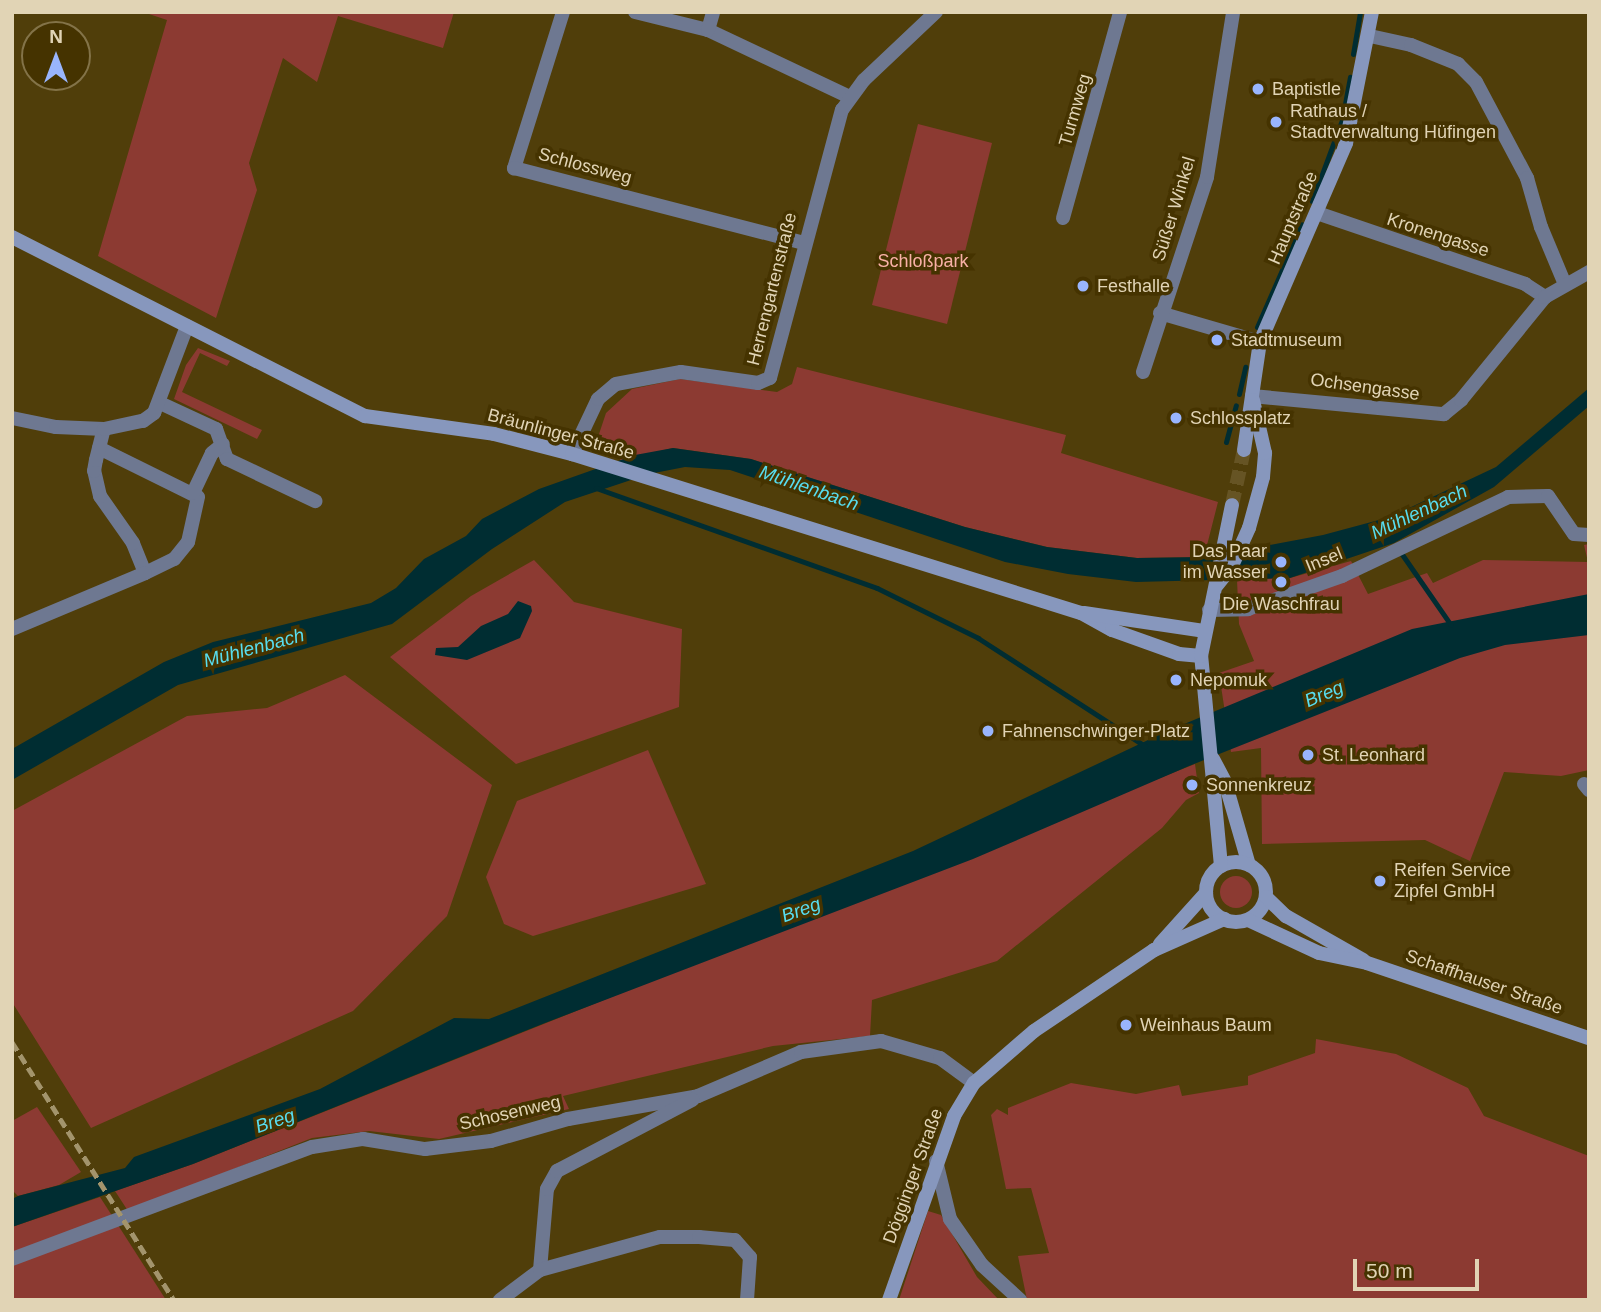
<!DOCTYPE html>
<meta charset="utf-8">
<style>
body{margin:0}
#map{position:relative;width:1601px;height:1312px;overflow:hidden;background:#503e0a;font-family:Arial,sans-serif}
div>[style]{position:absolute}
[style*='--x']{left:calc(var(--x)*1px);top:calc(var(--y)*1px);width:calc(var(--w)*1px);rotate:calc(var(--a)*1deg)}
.green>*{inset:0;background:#8c3a32}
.round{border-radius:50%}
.water>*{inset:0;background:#002d32}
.stream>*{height:5px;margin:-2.5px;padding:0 2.5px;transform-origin:2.5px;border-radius:2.5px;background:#002d32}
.secondary-tunnel>*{height:14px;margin-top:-7px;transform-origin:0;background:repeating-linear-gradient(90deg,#665424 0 14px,transparent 0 21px)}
.street>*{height:14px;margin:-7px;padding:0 7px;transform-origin:7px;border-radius:7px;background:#6e7891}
.secondary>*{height:14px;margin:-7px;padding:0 7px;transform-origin:7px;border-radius:7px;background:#8797bd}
.secondary>.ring{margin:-7px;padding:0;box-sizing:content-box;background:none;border:14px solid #8797bd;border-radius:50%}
.rail>*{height:5px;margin-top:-2.5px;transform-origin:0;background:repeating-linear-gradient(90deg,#a3946c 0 10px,transparent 0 15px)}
.dots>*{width:19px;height:19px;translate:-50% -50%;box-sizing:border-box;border:4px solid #453300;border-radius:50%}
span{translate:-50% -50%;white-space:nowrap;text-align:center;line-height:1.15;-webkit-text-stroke:7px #453300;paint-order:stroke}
.poi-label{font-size:18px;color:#e1d4b5}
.left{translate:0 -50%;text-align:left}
.right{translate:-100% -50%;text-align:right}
.street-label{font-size:18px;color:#e1d4b5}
.park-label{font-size:18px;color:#f9b0a6}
.water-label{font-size:19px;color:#57ddef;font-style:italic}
.frame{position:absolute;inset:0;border:14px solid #e1d4b5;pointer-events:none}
.north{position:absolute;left:21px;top:21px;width:70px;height:70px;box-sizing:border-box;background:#453300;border:2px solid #837348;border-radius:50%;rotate:0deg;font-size:19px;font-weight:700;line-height:28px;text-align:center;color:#e1d4b5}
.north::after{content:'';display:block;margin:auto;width:24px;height:32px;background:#99b5fd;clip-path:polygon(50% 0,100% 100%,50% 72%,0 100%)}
.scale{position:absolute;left:1353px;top:1259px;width:126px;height:32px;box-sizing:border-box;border:4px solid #e1d4b5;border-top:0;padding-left:9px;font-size:21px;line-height:24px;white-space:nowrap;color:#e1d4b5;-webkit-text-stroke:5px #453300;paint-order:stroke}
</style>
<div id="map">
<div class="green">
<i style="clip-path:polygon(143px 12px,454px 12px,443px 48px,338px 16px,317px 82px,283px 58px,249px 163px,257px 190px,216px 318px,98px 256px,167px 20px)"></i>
<i style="clip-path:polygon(918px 124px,992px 143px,947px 324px,872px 305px)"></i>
<i style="clip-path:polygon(198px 348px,230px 361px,227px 366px,200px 353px,182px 392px,262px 430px,257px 439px,174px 399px,186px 365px)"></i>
<i style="clip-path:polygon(797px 367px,1066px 435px,1061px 453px,1218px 502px,1204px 557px,1137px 558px,1047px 547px,965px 527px,751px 459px,673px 448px,621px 460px,604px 448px,599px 434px,606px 413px,632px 389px,680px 379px,777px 392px,792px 384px)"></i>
<i style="clip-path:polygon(1589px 544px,1589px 770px,1561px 776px,1504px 772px,1470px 861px,1425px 840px,1262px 844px,1261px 748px,1231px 752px,1219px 673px,1254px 661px,1239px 624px,1237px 580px,1290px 578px,1351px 561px,1368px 594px,1427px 573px,1433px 583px,1483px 560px,1588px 562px,1584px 545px)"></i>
<i style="clip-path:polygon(534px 560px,574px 602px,682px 629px,679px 707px,516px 764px,390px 657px,471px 596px)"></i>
<i style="clip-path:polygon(345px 675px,492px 785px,447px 916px,353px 1011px,91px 1128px,12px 1002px,12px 811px,187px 716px,267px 708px)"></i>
<i style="clip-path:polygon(648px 750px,706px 884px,533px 936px,504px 924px,486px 877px,517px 801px)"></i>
<i style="clip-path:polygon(1195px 764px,1199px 793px,1186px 800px,1162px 828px,997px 961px,872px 1000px,870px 1036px,773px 1046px,563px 1096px,569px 1109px,439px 1139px,369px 1131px,312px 1138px,128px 1211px,115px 1191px,193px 1164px)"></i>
<i class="round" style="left:1220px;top:876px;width:32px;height:32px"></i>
<i style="clip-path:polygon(1316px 1039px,1396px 1054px,1468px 1088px,1484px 1116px,1589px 1156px,1589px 1300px,1027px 1300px,1018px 1256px,1049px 1253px,1031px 1188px,1006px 1189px,991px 1115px,997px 1109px,1008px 1115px,1008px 1108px,1071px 1083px,1136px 1094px,1179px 1085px,1182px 1096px,1248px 1085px,1248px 1076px,1315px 1053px)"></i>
<i style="clip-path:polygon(37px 1107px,81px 1172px,59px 1185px,18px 1196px,12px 1190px,12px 1121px)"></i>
<i style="clip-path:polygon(100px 1197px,166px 1300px,12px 1300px,12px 1227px)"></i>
<i style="clip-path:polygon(928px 1211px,941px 1215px,977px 1277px,999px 1300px,899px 1300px)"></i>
</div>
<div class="water">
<i style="clip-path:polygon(1589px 388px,1589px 406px,1494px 487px,1394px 543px,1290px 578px,1136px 582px,1068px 574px,1005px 562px,730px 470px,685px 467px,649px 474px,565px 502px,492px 549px,392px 624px,178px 685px,12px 780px,12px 749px,164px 662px,213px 642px,371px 603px,396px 588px,424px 559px,466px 536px,482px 519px,539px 489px,635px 455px,673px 448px,751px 459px,965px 527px,1047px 547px,1137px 558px,1205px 557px,1323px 535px,1390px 517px,1496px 467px)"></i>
<i style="clip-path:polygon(1589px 594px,1589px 635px,1505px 645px,1460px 658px,1189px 766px,973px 859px,545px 1023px,193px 1164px,12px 1227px,12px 1199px,18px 1196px,125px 1168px,134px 1157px,320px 1089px,454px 1018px,489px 1019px,913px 851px,1165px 732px,1412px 629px)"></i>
<i style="clip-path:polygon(518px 601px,531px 606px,532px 611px,520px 638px,467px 660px,435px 655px,436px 648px,458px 647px,481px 626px,508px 614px)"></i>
</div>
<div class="stream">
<i style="--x:1353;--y:54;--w:43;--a:-80.5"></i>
<i style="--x:1312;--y:201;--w:86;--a:-69.7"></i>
<i style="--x:1342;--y:120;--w:44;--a:-79.5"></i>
<i style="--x:1257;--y:327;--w:112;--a:-66.4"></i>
<i style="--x:1239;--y:394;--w:28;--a:-77"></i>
<i style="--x:1226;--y:442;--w:38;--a:-75"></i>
<i style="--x:596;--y:488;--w:298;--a:19.6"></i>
<i style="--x:877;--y:588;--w:113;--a:26.3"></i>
<i style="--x:978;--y:638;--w:199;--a:32.9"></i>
<i style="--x:1399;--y:550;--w:91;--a:55.3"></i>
</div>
<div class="secondary-tunnel">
<i style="--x:1232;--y:505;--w:56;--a:-77.7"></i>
</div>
<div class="street">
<i style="--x:563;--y:12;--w:164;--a:107.4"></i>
<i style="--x:514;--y:168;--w:300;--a:14.5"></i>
<i style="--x:635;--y:12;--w:75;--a:13.9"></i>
<i style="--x:708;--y:30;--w:157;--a:25.3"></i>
<i style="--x:708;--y:30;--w:19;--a:-74"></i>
<i style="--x:1370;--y:36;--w:42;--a:12.4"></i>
<i style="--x:1411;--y:45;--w:51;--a:22"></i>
<i style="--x:1458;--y:64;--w:25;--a:45"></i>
<i style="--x:1476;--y:82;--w:109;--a:62"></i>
<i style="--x:1527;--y:178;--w:51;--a:74.1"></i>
<i style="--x:1541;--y:227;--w:60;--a:67.3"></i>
<i style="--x:1317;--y:213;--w:220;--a:18.8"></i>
<i style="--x:1525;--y:284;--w:24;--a:33"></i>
<i style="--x:1063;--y:218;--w:214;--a:-74.5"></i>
<i style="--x:1160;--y:313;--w:104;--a:16.2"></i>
<i style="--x:1143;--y:372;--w:205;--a:-71.8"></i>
<i style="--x:1207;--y:177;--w:167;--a:-81"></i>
<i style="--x:1252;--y:396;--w:193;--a:5.4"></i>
<i style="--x:1444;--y:414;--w:22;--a:-39"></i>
<i style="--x:1461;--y:400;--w:133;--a:-50.8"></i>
<i style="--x:1545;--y:297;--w:51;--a:-29.6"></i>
<i style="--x:160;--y:403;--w:62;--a:24.9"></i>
<i style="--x:216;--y:429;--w:32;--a:70"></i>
<i style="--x:227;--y:459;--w:98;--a:25.5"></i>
<i style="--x:12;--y:418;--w:45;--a:11.6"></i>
<i style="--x:56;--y:427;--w:48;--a:2.4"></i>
<i style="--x:99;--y:448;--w:110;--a:26.3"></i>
<i style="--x:198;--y:497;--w:46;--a:102.5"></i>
<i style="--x:188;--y:542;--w:22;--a:129"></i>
<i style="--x:174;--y:559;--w:32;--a:154"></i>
<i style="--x:145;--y:573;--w:32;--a:-112"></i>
<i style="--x:133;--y:543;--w:57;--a:-125.1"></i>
<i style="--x:100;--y:496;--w:26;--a:-103"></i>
<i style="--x:94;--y:471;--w:11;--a:-80"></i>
<i style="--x:96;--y:460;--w:32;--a:-76"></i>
<i style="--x:104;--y:429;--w:40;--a:-12"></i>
<i style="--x:143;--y:421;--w:14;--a:-36"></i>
<i style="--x:154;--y:413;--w:93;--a:-69.2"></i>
<i style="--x:572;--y:454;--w:61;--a:-64.7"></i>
<i style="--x:598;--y:399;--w:23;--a:-40"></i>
<i style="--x:616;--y:384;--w:66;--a:-10.5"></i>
<i style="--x:681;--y:372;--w:78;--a:8.1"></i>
<i style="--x:758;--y:383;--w:13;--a:-23"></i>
<i style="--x:770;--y:378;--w:278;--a:-75"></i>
<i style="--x:842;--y:110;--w:37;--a:-54"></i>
<i style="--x:864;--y:80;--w:99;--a:-43.4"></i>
<i style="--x:193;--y:493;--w:44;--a:-64.6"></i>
<i style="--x:212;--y:453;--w:14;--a:-39"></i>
<i style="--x:1209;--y:610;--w:39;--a:-1"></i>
<i style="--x:1248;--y:609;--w:100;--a:-19.3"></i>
<i style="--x:1342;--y:576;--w:184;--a:-25.4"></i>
<i style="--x:1508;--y:497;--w:40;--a:-1.4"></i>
<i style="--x:1548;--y:496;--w:46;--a:55.6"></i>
<i style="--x:1574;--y:534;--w:15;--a:4"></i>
<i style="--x:12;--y:629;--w:144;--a:-22.8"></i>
<i style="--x:1584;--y:784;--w:8;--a:50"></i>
<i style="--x:936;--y:1161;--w:60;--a:76.4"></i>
<i style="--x:950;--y:1219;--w:56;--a:55.2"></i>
<i style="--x:982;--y:1265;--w:52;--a:42.6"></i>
<i style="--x:12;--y:1259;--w:320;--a:-20.5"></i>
<i style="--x:312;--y:1147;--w:52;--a:-8.9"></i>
<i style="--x:363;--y:1139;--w:63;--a:9.2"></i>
<i style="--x:425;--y:1149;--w:66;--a:-6.9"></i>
<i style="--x:491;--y:1141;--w:80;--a:-15.9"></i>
<i style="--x:568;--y:1119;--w:132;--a:-10"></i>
<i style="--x:698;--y:1096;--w:112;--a:-23.1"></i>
<i style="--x:801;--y:1052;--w:81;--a:-7.8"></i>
<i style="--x:881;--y:1041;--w:61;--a:16.1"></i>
<i style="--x:940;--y:1058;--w:42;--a:36.3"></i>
<i style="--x:540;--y:1270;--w:81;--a:-85.1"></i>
<i style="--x:547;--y:1189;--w:21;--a:-61"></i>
<i style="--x:557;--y:1171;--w:153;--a:-27.7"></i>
<i style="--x:500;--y:1300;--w:50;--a:-36.9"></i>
<i style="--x:540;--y:1270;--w:124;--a:-15.4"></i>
<i style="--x:660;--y:1237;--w:39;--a:0"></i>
<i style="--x:699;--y:1237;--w:36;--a:5"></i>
<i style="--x:735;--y:1240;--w:23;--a:49"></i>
<i style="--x:750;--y:1257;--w:43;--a:94"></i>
</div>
<div class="secondary">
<i style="--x:12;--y:237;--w:396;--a:26.9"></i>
<i style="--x:365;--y:416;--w:130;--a:7.9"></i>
<i style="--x:494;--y:434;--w:81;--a:14.4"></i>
<i style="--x:572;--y:454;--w:533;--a:17.35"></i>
<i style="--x:1081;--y:613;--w:35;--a:29"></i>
<i style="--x:1112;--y:630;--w:71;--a:19.7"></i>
<i style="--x:1179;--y:654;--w:22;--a:5"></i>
<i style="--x:1244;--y:450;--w:109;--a:-81.6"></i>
<i style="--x:1260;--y:342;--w:217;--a:-66.6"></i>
<i style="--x:1346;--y:143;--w:134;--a:-78.8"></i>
<i style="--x:1217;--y:585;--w:22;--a:-51"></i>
<i style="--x:1231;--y:568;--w:44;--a:-65.8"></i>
<i style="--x:1249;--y:528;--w:53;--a:-74.6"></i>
<i style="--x:1263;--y:477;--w:24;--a:-85"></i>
<i style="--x:1265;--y:453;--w:54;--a:-102.8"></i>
<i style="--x:1084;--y:613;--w:121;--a:8.5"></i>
<i style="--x:1213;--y:759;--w:26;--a:62"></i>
<i style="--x:1225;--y:782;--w:86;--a:73.9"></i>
<i class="ring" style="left:1206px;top:862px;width:46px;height:46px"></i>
<i style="--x:1221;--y:866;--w:211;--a:-95.4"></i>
<i style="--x:1201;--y:656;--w:154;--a:-78.4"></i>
<i style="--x:1266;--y:897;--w:28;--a:44"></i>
<i style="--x:1286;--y:916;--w:89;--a:29.7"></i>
<i style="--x:1248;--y:920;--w:78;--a:24.9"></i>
<i style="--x:1319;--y:953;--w:49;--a:11.8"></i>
<i style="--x:1367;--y:963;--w:234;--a:18.7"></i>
<i style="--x:1160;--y:944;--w:69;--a:-48"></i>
<i style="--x:889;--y:1300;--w:195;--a:-70.5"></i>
<i style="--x:954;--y:1116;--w:39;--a:-59"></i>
<i style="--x:974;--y:1083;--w:79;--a:-40.9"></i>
<i style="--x:1034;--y:1031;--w:145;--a:-34"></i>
<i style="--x:1154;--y:950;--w:77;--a:-23.9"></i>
</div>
<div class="rail">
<i style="--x:12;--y:1042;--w:305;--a:57.9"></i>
</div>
<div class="dots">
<i style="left:1258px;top:89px;background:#99b5fd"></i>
<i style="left:1276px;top:122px;background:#99b5fd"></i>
<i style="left:1083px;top:286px;background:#99b5fd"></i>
<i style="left:1217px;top:340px;background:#99b5fd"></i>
<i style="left:1176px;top:418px;background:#99b5fd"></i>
<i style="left:1281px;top:562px;background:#99b5fd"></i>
<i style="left:1281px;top:582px;background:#99b5fd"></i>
<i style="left:1176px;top:680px;background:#99b5fd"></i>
<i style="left:988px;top:731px;background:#99b5fd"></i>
<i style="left:1308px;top:755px;background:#99b5fd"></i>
<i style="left:1192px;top:785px;background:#99b5fd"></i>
<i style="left:1380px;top:881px;background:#99b5fd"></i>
<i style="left:1126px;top:1025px;background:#99b5fd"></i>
</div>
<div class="poi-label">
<span class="left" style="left:1272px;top:89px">Baptistle</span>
<span class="left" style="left:1290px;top:122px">Rathaus /<br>Stadtverwaltung Hüfingen</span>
<span class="left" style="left:1097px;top:286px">Festhalle</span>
<span class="left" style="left:1231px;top:340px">Stadtmuseum</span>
<span class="left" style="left:1190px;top:418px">Schlossplatz</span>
<span class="right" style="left:1267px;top:562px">Das Paar<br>im Wasser</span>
<span style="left:1281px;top:604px">Die Waschfrau</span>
<span class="left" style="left:1190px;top:680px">Nepomuk</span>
<span class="left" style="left:1002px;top:731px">Fahnenschwinger-Platz</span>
<span class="left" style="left:1322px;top:755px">St. Leonhard</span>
<span class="left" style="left:1206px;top:785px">Sonnenkreuz</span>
<span class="left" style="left:1394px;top:881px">Reifen Service<br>Zipfel GmbH</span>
<span class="left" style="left:1140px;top:1025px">Weinhaus Baum</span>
</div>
<div class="street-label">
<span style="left:1075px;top:110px;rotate:-74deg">Turmweg</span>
<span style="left:585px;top:166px;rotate:15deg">Schlossweg</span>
<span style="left:1174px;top:209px;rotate:-73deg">Süßer Winkel</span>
<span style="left:1293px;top:218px;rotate:-67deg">Hauptstraße</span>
<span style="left:1438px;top:235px;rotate:18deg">Kronengasse</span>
<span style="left:772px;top:289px;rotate:-76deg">Herrengartenstraße</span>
<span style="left:1365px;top:387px;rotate:8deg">Ochsengasse</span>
<span style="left:561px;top:434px;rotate:15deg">Bräunlinger Straße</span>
<span style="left:1324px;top:560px;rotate:-22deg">Insel</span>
<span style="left:1484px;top:982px;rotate:19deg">Schaffhauser Straße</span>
<span style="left:510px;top:1113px;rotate:-13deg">Schosenweg</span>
<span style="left:913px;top:1176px;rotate:-70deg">Dögginger Straße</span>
</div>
<div class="park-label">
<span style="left:923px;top:261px">Schloßpark</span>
</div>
<div class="water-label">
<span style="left:809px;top:488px;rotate:19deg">Mühlenbach</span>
<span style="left:1419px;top:512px;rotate:-25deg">Mühlenbach</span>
<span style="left:254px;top:648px;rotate:-15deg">Mühlenbach</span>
<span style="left:1324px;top:694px;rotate:-23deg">Breg</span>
<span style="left:801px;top:910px;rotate:-20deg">Breg</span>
<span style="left:275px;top:1121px;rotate:-19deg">Breg</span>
</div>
<div class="frame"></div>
<div class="north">N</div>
<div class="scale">50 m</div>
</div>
